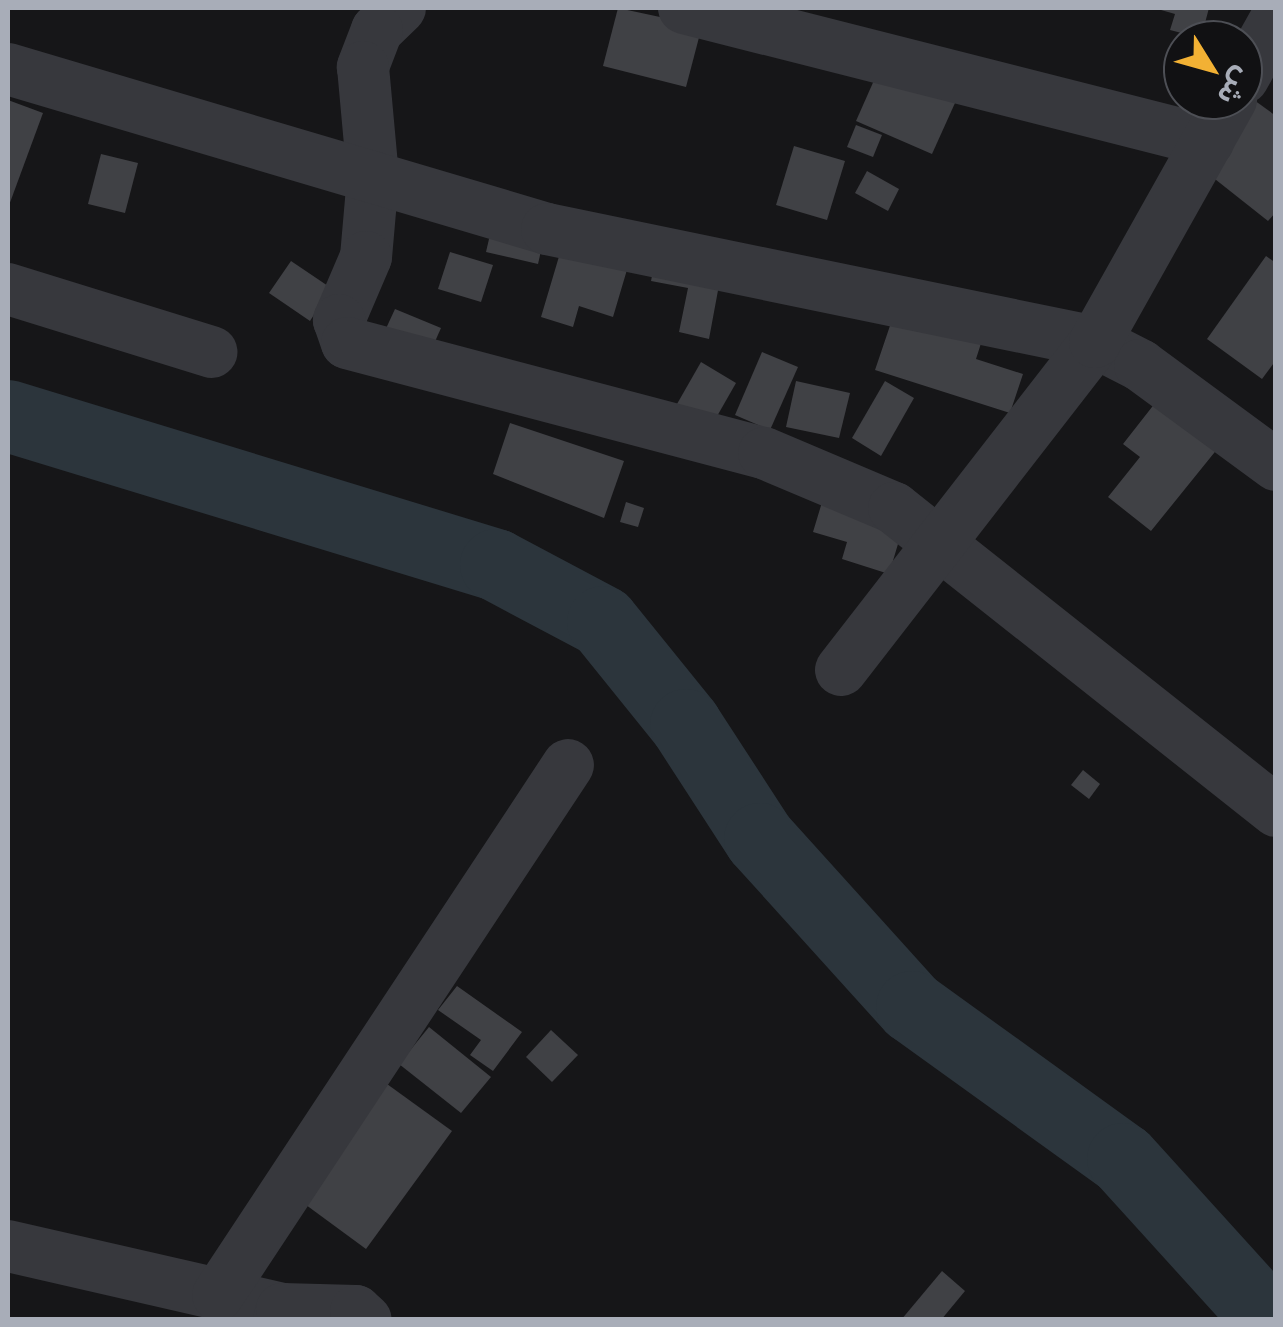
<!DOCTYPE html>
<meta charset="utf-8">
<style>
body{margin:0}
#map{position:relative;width:1283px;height:1327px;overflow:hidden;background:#161618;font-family:Cabin,"Noto Sans Arabic",sans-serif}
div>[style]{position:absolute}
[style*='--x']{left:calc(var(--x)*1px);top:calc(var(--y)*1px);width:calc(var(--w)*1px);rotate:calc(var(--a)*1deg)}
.river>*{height:72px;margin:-36px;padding:0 36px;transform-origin:36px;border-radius:36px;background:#2c353c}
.building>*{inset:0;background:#404145}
.minor>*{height:52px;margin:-26px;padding:0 26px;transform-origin:26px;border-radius:26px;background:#37383d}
span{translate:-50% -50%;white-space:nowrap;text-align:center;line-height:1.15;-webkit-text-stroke:10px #111113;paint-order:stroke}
.frame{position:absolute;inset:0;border:10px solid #a8adb8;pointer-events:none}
.north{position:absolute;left:1163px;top:20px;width:100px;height:100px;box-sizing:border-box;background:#111113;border:2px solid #4d4f55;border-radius:50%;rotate:127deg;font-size:28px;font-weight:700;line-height:40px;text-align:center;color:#a8adb8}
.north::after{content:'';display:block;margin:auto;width:35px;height:45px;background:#f2b134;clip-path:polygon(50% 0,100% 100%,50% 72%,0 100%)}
</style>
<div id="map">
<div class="river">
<i style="--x:8;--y:416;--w:510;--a:16.98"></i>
<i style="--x:496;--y:565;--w:121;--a:28"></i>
<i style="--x:603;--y:622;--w:132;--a:51.1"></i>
<i style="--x:686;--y:725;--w:136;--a:57"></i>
<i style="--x:760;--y:839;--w:227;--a:47.9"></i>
<i style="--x:912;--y:1007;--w:260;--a:35.8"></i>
<i style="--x:1123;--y:1159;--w:217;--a:47.8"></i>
</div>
<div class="building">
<i style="clip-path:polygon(618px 8px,702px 26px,686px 87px,603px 66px)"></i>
<i style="clip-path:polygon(1154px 8px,1209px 8px,1201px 38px,1170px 30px,1175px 14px)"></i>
<i style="clip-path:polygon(879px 69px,955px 103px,932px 154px,856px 121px)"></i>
<i style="clip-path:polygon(8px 100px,43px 113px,8px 208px)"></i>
<i style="clip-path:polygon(1254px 100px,1276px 116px,1276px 212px,1268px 221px,1201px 168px)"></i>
<i style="clip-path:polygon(856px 125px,882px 135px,873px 157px,847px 147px)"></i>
<i style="clip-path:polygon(794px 146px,845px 161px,827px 220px,776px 205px)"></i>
<i style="clip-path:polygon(101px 154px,138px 163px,125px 213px,88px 204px)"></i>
<i style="clip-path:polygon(867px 171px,899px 189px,888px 211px,855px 193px)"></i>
<i style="clip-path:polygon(492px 226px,544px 238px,538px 264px,486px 252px)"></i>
<i style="clip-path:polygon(563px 243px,629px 263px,613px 317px,579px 306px,573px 327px,541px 317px)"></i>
<i style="clip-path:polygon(450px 252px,493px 265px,481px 302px,438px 289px)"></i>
<i style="clip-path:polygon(1266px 256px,1276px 263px,1276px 360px,1262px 379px,1207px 339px)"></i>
<i style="clip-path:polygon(291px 261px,331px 288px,310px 321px,269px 293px)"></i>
<i style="clip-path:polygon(653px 271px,719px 285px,709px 339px,679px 332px,688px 288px,651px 281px)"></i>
<i style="clip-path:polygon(897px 305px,984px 334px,976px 359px,1023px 374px,1010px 413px,875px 370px)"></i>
<i style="clip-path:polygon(395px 309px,441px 328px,429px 355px,383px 335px)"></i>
<i style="clip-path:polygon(762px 352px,798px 367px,770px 430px,735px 415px)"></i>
<i style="clip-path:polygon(701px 362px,736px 383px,712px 425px,677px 404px)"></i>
<i style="clip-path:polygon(796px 381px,850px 393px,839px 438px,786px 427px)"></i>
<i style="clip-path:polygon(885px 381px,914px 398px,881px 456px,852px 438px)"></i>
<i style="clip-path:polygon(1170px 384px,1231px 432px,1151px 531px,1108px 497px,1140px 457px,1123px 444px)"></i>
<i style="clip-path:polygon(510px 423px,624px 461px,604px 518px,493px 474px)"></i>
<i style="clip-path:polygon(826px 489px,907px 514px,889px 574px,842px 559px,847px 542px,813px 532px)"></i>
<i style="clip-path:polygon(626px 502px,644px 508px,638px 527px,620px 522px)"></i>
<i style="clip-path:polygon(1083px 770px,1100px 784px,1089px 799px,1071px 785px)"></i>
<i style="clip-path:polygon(457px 986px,522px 1032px,493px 1071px,470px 1055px,481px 1040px,438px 1010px)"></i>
<i style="clip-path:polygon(429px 1027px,491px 1077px,461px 1113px,399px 1064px)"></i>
<i style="clip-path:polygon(551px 1030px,578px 1055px,552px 1082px,526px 1057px)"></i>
<i style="clip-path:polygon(387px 1084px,452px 1131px,366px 1249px,302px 1202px)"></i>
<i style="clip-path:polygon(942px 1271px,965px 1291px,941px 1320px,901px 1320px)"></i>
</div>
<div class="minor">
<i style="--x:400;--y:8;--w:32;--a:136"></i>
<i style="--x:377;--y:30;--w:40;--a:111"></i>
<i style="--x:363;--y:67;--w:110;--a:84.8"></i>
<i style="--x:373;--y:177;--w:80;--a:95"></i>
<i style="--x:366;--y:257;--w:69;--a:113.2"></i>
<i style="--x:339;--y:320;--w:24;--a:71"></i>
<i style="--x:347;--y:343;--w:431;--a:14.8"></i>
<i style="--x:764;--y:453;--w:141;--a:22.9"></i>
<i style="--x:894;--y:508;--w:488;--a:38.4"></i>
<i style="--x:684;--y:8;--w:541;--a:14.24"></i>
<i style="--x:8;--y:69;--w:562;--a:16.53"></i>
<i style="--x:547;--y:229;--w:560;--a:11.65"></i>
<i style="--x:1095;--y:342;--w:51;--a:27.1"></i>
<i style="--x:1140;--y:365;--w:169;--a:36.3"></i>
<i style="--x:1243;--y:78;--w:68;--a:-60.8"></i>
<i style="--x:8;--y:289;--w:213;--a:17.2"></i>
<i style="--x:841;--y:670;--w:415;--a:-52.2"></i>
<i style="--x:1095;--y:342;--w:278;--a:-60.7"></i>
<i style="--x:8;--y:1246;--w:281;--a:12.9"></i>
<i style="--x:218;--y:1295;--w:635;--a:-56.56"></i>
<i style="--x:279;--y:1320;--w:11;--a:-75"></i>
<i style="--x:282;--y:1309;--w:74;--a:1.5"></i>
<i style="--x:356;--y:1311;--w:13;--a:42"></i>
</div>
<div class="frame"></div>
<div class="north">ش</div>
</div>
